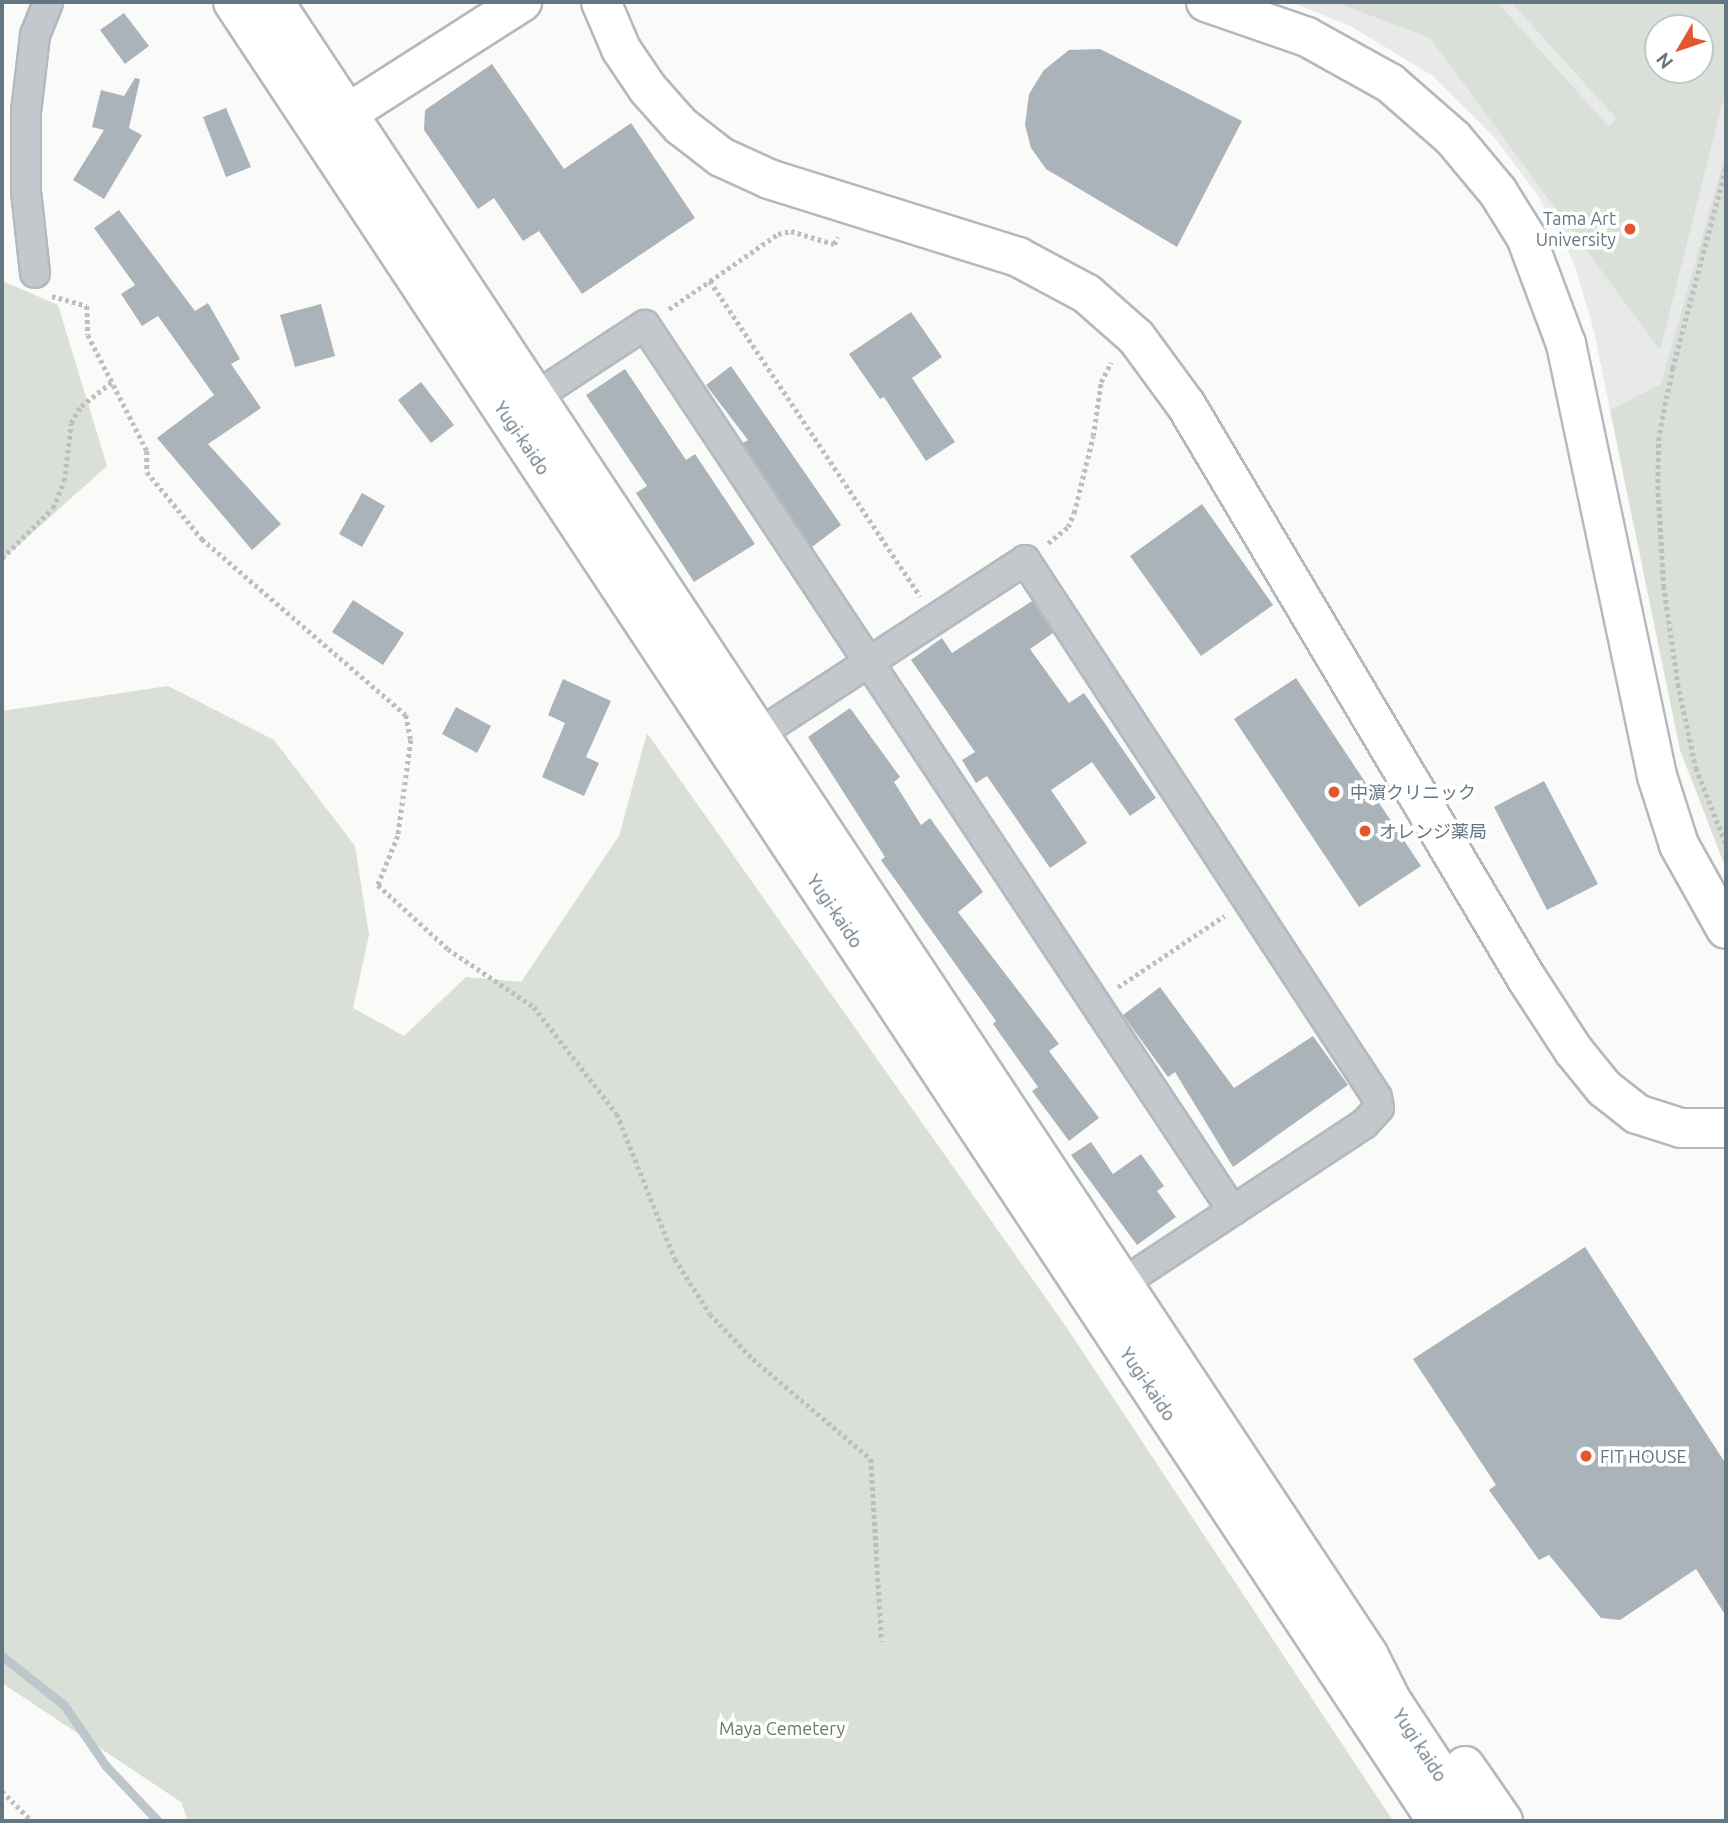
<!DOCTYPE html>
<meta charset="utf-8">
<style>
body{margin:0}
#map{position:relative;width:1728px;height:1823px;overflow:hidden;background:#fafaf8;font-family:Ubuntu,"Noto Sans JP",sans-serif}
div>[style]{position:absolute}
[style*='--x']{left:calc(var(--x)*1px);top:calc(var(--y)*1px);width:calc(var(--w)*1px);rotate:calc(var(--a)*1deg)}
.built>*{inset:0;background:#e8e9e9}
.green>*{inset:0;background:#dadfd7}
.stream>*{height:9px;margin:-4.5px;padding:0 4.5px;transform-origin:4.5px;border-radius:4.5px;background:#bbc7cb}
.building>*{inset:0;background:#aab3b9}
.path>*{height:4.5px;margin-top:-2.25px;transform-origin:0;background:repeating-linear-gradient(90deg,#bbbfc2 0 3.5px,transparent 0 7px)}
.roads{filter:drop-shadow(2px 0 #b3babf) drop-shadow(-2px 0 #b3babf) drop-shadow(0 2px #b3babf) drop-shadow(0 -2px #b3babf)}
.street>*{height:28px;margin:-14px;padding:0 14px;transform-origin:14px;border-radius:14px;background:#c3c8cc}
.secondary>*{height:38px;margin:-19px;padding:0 19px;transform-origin:19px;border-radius:19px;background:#fff}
.primary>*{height:38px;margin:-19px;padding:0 19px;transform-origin:19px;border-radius:19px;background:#fff}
.dots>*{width:19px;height:19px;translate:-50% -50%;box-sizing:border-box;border:4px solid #fff;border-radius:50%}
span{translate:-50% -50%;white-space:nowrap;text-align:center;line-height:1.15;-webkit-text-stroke:7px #fff;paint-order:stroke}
.poi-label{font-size:18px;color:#657683}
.right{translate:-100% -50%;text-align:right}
.left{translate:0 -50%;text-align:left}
.street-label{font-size:18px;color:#657683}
.park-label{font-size:18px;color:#687a64}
.frame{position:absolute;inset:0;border:4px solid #657683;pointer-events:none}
.north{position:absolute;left:1644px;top:14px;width:70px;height:70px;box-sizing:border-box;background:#fff;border:2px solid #c1c8cd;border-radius:50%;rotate:231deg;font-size:19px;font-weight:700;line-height:28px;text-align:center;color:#657683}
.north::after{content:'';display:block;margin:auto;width:24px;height:32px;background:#e4572e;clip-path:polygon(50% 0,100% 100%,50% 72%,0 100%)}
</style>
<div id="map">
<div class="built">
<i style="clip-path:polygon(evenodd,1291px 2px,1726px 2px,1726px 151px,1661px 384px,1610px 410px,1594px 331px,1574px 263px,1538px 196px,1495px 138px,1433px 76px,1352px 27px,1291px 2px,1658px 28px,1700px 28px,1700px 70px,1658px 70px,1658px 28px)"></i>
</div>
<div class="green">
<i style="clip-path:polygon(evenodd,1335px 2px,1497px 2px,1609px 127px,1616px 118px,1511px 2px,1726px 2px,1726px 88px,1660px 350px,1430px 38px,1335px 2px,1700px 28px,1700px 70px,1658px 70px,1658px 28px,1700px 28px)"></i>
<i style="clip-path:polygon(1726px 151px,1726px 869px,1680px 750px,1610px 410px,1661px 384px)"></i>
<i style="clip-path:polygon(2px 281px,58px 305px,107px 466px,2px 560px)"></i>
<i style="clip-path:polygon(168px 686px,274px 740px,355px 846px,369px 935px,353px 1008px,404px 1036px,466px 977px,521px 982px,619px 836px,647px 733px,1069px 1331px,1393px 1821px,188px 1821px,181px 1802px,2px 1683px,2px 711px)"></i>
</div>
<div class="stream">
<i style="--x:2;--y:1656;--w:79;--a:38.3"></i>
<i style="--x:64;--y:1705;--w:74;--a:55.5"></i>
<i style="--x:106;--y:1766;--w:76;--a:46.6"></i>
</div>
<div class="building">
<i style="clip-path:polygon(124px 13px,149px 46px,125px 64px,100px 30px)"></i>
<i style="clip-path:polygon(1100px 49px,1242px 121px,1177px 247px,1046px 169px,1031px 148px,1025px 125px,1029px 94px,1044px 70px,1069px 50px)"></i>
<i style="clip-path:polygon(492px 64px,564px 169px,631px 123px,695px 218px,582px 294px,539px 231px,523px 241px,494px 198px,478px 209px,424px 130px,425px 110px)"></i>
<i style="clip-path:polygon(135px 78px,140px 79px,129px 128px,142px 135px,104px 199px,73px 180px,104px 130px,92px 127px,101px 90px,124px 96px)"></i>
<i style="clip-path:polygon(226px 108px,251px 167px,226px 177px,203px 117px)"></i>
<i style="clip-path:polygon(119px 210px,195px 311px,208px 303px,240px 359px,231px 364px,261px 408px,208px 444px,281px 524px,252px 550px,157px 438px,214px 395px,158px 316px,142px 326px,121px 294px,135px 285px,94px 228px)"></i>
<i style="clip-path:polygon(321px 304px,335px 356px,295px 367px,280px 315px)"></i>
<i style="clip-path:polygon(911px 312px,942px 357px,912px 378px,955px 442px,926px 461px,884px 397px,880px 399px,849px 354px)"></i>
<i style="clip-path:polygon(731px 366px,841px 525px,812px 547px,743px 443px,748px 440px,706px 385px)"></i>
<i style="clip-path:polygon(625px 369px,686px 460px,695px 454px,755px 544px,694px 582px,636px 493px,647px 486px,586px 395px)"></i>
<i style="clip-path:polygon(421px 382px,454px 425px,431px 443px,398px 400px)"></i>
<i style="clip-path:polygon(362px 493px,385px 506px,362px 547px,339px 534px)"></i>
<i style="clip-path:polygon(1202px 504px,1273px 605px,1201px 656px,1130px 556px)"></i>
<i style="clip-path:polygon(353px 600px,404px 633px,383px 665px,332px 632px)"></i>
<i style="clip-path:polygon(1032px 601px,1053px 633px,1030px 649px,1069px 703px,1084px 693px,1156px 798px,1130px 816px,1092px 762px,1051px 790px,1087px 843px,1050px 868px,987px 776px,976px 783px,962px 760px,975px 752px,911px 660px,942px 638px,952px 653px)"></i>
<i style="clip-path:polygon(1296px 678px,1421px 866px,1359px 907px,1234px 719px)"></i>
<i style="clip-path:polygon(563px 679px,611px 701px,586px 757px,599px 763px,584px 796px,542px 777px,565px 723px,548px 715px)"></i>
<i style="clip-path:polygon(456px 707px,491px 726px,477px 753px,442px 734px)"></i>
<i style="clip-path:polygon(850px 708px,900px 777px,894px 782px,921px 825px,930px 818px,983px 892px,958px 912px,1059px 1044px,1049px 1051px,1099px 1118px,1069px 1141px,1032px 1091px,1038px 1087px,993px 1024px,996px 1021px,881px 860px,885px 857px,808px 737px)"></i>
<i style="clip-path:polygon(1544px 781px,1598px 884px,1547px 910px,1494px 807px)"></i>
<i style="clip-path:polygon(1160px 987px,1234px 1088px,1313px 1036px,1348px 1085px,1233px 1167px,1175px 1072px,1168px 1077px,1123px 1015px)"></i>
<i style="clip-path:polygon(1091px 1142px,1113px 1174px,1141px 1154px,1164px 1186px,1157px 1191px,1176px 1217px,1137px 1245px,1071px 1155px)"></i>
<i style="clip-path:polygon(1585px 1247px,1726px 1464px,1726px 1616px,1696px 1569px,1620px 1620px,1601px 1618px,1549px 1555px,1539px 1560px,1489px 1490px,1496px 1485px,1413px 1359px)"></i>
</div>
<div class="path">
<i style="--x:1726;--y:169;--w:206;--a:104.9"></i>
<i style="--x:1673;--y:368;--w:70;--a:101.5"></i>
<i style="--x:1659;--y:437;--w:49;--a:91.2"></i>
<i style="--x:1658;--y:486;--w:100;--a:86.6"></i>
<i style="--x:1664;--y:586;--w:99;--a:81.9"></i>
<i style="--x:1678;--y:684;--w:86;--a:77.9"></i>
<i style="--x:1696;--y:768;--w:82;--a:68.5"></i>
<i style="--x:710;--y:281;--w:83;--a:-34.7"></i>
<i style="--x:778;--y:234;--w:13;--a:-13"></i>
<i style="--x:791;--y:231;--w:45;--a:16.8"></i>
<i style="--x:834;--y:244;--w:8;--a:-60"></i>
<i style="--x:52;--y:296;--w:36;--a:16"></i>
<i style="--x:87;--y:306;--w:29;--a:88"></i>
<i style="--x:88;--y:335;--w:130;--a:63"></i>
<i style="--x:147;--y:451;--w:21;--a:90"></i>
<i style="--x:147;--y:472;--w:87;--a:50.6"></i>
<i style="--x:202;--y:539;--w:269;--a:40.8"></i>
<i style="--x:406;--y:715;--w:25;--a:79"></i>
<i style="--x:411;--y:740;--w:97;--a:97.7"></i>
<i style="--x:398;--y:836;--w:53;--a:112.2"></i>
<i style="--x:378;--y:885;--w:95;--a:42.4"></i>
<i style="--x:448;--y:949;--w:104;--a:34"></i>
<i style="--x:534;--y:1007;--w:135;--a:52.2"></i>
<i style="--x:617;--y:1114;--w:156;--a:68.2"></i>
<i style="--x:675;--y:1259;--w:65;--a:57.5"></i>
<i style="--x:710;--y:1314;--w:62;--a:46.3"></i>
<i style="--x:753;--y:1359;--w:155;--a:40.3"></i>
<i style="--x:871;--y:1459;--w:183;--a:86.6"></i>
<i style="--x:669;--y:309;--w:50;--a:-34.3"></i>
<i style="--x:710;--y:281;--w:379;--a:56.3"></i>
<i style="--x:1048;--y:543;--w:26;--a:-39"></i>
<i style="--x:1068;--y:527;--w:15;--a:-67"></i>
<i style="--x:1074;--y:513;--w:79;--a:-76.1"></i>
<i style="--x:1093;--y:436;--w:55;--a:-81.6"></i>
<i style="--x:1101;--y:382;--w:22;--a:-63"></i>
<i style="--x:2;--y:558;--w:71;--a:-44.4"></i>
<i style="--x:53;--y:508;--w:29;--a:-68"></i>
<i style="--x:64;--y:481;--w:58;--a:-83.1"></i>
<i style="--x:71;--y:423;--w:20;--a:-60"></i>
<i style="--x:81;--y:406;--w:41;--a:-38"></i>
<i style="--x:1118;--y:987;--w:128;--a:-33.8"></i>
<i style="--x:2;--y:1791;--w:42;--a:45"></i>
</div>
<div class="roads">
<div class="street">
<i style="--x:35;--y:273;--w:82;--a:-96.3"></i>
<i style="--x:26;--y:191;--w:79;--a:-90"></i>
<i style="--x:26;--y:112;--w:78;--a:-83.3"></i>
<i style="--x:35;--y:35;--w:35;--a:-68"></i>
<i style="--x:521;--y:406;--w:148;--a:-33.2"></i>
<i style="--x:645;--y:325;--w:1063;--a:56.43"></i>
<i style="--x:757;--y:735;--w:320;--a:-33.1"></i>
<i style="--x:1025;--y:560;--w:642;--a:56.76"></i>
<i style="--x:1377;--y:1097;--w:11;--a:80"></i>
<i style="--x:1379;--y:1108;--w:22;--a:133"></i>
<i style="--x:1364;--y:1124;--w:307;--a:146.6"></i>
</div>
<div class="secondary">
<i style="--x:601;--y:2;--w:51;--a:66.9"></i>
<i style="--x:621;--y:49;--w:48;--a:56"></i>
<i style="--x:648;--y:89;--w:50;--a:48.3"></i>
<i style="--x:681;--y:126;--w:51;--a:37.8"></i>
<i style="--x:721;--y:157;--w:53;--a:24.6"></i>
<i style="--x:769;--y:179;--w:261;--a:17.4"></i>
<i style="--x:1018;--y:257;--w:78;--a:28.2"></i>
<i style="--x:1087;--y:294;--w:65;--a:41.3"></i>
<i style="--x:1136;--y:337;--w:84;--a:53.7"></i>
<i style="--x:1186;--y:405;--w:668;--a:59.29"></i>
<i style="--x:1527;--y:979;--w:86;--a:56.9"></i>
<i style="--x:1574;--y:1051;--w:48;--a:51"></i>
<i style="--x:1604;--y:1088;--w:42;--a:38.2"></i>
<i style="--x:1637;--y:1114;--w:46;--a:17.7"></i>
<i style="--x:1681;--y:1128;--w:45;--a:0"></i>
<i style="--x:1206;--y:2;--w:107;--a:19.1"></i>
<i style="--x:1307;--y:37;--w:95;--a:29"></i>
<i style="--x:1390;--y:83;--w:84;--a:41.1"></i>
<i style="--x:1453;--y:138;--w:70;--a:50.2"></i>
<i style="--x:1498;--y:192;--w:53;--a:58.1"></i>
<i style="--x:1526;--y:237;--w:114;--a:69.5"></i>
<i style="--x:1566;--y:344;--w:441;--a:78.1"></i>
<i style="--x:1657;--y:776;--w:72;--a:72.3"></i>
<i style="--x:1679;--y:845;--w:96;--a:60.8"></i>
<i style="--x:320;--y:131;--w:240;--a:-32.6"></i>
</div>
<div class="primary">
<i style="--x:233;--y:2;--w:2181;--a:56.5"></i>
<i style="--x:274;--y:2;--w:1981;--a:56.49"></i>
<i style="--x:1368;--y:1654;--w:51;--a:63.4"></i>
<i style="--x:1391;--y:1700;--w:145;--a:56.5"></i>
<i style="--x:1465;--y:1766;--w:67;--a:55.4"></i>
</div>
</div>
<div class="dots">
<i style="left:1630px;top:229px;background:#e4572e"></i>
<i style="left:1334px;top:792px;background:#e4572e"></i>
<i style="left:1365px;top:831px;background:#e4572e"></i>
<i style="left:1586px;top:1456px;background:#e4572e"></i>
</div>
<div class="poi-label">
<span class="right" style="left:1616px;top:229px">Tama Art<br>University</span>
<span class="left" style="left:1350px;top:792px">中濵クリニック</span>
<span class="left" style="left:1379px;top:831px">オレンジ薬局</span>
<span class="left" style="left:1600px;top:1456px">FIT HOUSE</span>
</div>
<div class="street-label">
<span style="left:522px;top:438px;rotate:56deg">Yugi-kaido</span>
<span style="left:835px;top:911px;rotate:56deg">Yugi-kaido</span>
<span style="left:1148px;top:1384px;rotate:56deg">Yugi-kaido</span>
<span style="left:1420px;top:1745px;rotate:57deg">Yugi kaido</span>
</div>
<div class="park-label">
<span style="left:782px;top:1728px">Maya Cemetery</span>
</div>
<div class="frame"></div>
<div class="north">N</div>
</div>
